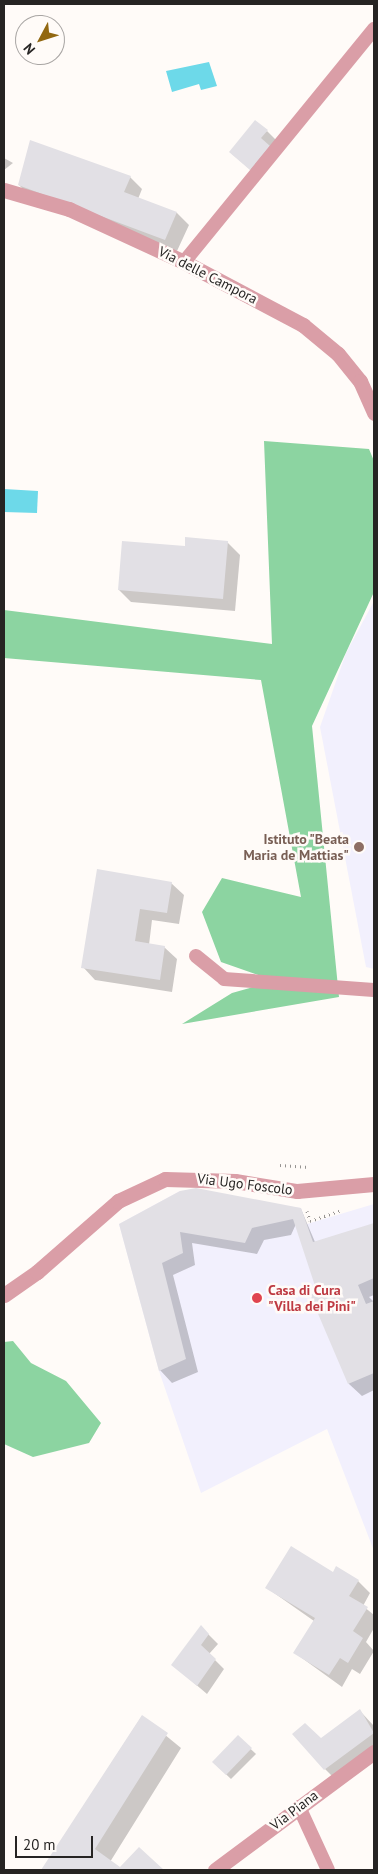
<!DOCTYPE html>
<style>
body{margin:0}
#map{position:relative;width:378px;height:1874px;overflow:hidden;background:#fffbf8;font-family:"PT Sans",sans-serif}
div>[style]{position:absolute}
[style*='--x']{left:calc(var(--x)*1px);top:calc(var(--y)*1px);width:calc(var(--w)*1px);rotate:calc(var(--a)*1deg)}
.education>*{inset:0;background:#f2f0fd}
.forest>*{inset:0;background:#8cd4a1}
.water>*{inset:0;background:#6dd9e9}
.shadow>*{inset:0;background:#0003}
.building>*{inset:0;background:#e2e0e5}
.path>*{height:3px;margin-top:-1.5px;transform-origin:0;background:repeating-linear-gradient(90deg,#969391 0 1px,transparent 0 5px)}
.lane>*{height:14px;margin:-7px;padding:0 7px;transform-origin:7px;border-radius:7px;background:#da9ea7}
.street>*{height:15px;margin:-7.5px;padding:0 7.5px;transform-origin:7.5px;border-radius:7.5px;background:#da9ea7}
.dots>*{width:14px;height:14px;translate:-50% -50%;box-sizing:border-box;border:2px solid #fffbf8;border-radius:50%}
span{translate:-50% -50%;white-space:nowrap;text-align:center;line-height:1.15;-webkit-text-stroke:5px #fffbf8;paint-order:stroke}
.street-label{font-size:14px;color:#262423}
.education-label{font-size:14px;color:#785e54;font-weight:700}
.right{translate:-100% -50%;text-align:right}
.health-label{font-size:14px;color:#be3a42;font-weight:700}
.left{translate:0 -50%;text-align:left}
.frame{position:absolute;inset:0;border:5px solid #262423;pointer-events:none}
.north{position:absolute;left:15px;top:15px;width:50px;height:50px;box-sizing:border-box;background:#fffbf8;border:1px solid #a8a5a3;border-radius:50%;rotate:230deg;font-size:14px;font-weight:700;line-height:20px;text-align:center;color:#262423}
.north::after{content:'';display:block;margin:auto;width:18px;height:22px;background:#926811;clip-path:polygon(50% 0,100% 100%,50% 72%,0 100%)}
.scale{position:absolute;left:15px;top:1836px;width:78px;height:22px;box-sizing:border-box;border:2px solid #262423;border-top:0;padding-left:6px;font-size:15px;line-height:18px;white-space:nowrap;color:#262423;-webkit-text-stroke:4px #fffbf8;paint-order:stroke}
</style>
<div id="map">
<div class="education">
<i style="clip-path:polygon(374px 601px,374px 969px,366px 967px,320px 727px,346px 653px)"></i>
<i style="clip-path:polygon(180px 1191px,301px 1208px,307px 1224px,374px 1204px,374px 1551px,327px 1429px,201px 1493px,159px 1371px,119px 1224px)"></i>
</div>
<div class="forest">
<i style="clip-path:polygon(264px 441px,369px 449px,374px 461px,374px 592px,312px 726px,339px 997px,182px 1024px,232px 993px,275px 981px,221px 962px,202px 912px,222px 878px,301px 897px,261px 680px,4px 658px,4px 610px,272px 644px)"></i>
<i style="clip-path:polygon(13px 1341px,31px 1363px,66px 1381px,101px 1423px,89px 1443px,33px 1457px,4px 1444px,4px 1342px)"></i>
</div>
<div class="water">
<i style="clip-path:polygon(209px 62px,217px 86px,201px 90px,199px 84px,172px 92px,166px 71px)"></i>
<i style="clip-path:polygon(4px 489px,38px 491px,37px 513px,4px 512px)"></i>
</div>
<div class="shadow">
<i style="clip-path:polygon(267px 131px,276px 140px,260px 178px,230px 152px)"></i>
<i style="clip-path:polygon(4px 158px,13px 163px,4px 170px)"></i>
<i style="clip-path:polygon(130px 177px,142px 189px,138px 199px,177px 213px,189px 225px,177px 251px,31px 197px,19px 185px)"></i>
<i style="clip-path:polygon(227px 542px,240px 555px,235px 611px,131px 602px,119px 590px,186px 547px)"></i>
<i style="clip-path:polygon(98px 871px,171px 883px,184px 895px,179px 924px,152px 920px,149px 945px,164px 947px,177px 959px,172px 992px,95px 980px,83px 967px)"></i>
<i style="clip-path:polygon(301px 1209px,315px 1242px,374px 1224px,374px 1295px,369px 1297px,374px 1302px,374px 1390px,362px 1396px,349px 1384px,311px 1295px,319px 1292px,296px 1224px,291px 1235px,264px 1240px,257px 1254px,192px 1243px,195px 1265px,173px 1275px,198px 1372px,172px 1383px,160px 1370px,120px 1225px)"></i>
<i style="clip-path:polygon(333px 1573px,358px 1581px,370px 1593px,363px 1606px,374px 1615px,374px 1628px,366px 1642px,374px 1651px,360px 1674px,352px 1669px,342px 1687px,295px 1653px,314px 1621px,267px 1588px)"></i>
<i style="clip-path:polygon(201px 1627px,218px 1644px,209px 1654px,224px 1669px,207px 1694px,173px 1665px)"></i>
<i style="clip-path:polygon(360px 1711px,374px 1726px,374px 1749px,334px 1778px,325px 1769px,321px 1740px)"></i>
<i style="clip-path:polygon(142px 1716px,181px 1748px,110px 1862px,120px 1869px,139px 1849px,162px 1870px,42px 1870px)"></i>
<i style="clip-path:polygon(238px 1737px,256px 1754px,231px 1779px,213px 1762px)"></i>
</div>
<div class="building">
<i style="clip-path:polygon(255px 120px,268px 130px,261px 138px,270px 146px,250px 170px,229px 152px)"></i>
<i style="clip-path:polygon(30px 140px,131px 176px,124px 192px,177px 212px,165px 240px,18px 185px)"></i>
<i style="clip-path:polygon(185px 537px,228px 541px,223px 599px,118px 590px,122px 541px,185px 546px)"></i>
<i style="clip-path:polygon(97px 869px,172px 882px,167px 913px,140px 909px,135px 941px,165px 946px,160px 980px,81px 968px)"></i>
<i style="clip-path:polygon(196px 1188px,301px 1208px,313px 1242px,374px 1223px,374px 1278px,358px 1285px,366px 1304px,374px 1301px,374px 1373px,348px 1384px,310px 1295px,317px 1292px,293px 1219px,252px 1228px,245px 1243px,180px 1232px,183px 1253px,162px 1263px,186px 1359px,159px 1371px,119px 1224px,180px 1191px)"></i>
<i style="clip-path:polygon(291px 1546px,333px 1572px,336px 1566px,359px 1580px,349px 1596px,368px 1607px,353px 1631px,363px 1638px,348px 1663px,340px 1658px,329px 1675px,293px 1653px,315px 1618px,265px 1588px)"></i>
<i style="clip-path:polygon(201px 1625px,209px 1634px,201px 1645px,216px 1659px,197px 1686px,171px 1665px)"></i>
<i style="clip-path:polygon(360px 1709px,374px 1733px,324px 1770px,292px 1734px,305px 1723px,321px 1738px)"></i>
<i style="clip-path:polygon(142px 1715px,168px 1733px,95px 1849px,120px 1867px,139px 1847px,164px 1870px,41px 1870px)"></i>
<i style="clip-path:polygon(238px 1735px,252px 1748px,226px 1775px,212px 1762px)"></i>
</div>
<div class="path">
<i style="--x:280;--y:1165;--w:29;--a:4"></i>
<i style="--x:307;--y:1211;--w:10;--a:73"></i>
<i style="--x:310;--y:1221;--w:34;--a:-19"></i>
</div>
<div class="lane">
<i style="--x:184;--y:262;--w:301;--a:-50.8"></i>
<i style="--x:196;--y:956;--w:36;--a:39"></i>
<i style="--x:224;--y:979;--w:150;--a:4.2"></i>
<i style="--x:299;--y:1807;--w:69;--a:65.3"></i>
</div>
<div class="street">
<i style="--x:4;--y:190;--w:68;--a:16.3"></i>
<i style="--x:69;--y:209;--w:127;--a:24.7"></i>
<i style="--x:184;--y:262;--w:135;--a:27.9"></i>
<i style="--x:303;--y:325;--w:45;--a:39.6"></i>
<i style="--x:338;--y:354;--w:35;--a:51"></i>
<i style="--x:360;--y:381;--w:35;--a:66"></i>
<i style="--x:4;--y:1295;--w:40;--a:-34.9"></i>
<i style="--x:37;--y:1272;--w:108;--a:-41.2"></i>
<i style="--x:118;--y:1201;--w:52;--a:-25.1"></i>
<i style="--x:165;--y:1179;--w:70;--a:1.6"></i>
<i style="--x:235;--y:1181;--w:63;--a:9.2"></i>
<i style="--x:297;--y:1191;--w:77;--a:-5.2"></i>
<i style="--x:215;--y:1870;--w:198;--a:-36.6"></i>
</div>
<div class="dots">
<i style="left:359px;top:847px;background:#8d6e63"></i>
<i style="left:257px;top:1298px;background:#e0444e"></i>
</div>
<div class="street-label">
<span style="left:208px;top:275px;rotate:27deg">Via delle Campora</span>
<span style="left:245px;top:1184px;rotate:7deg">Via Ugo Foscolo</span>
<span style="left:294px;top:1810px;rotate:-37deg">Via Piana</span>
</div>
<div class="education-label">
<span class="right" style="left:349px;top:847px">Istituto "Beata<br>Maria de Mattias"</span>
</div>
<div class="health-label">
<span class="left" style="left:268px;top:1298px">Casa di Cura<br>"Villa dei Pini"</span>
</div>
<div class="frame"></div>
<div class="north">N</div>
<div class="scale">20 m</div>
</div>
